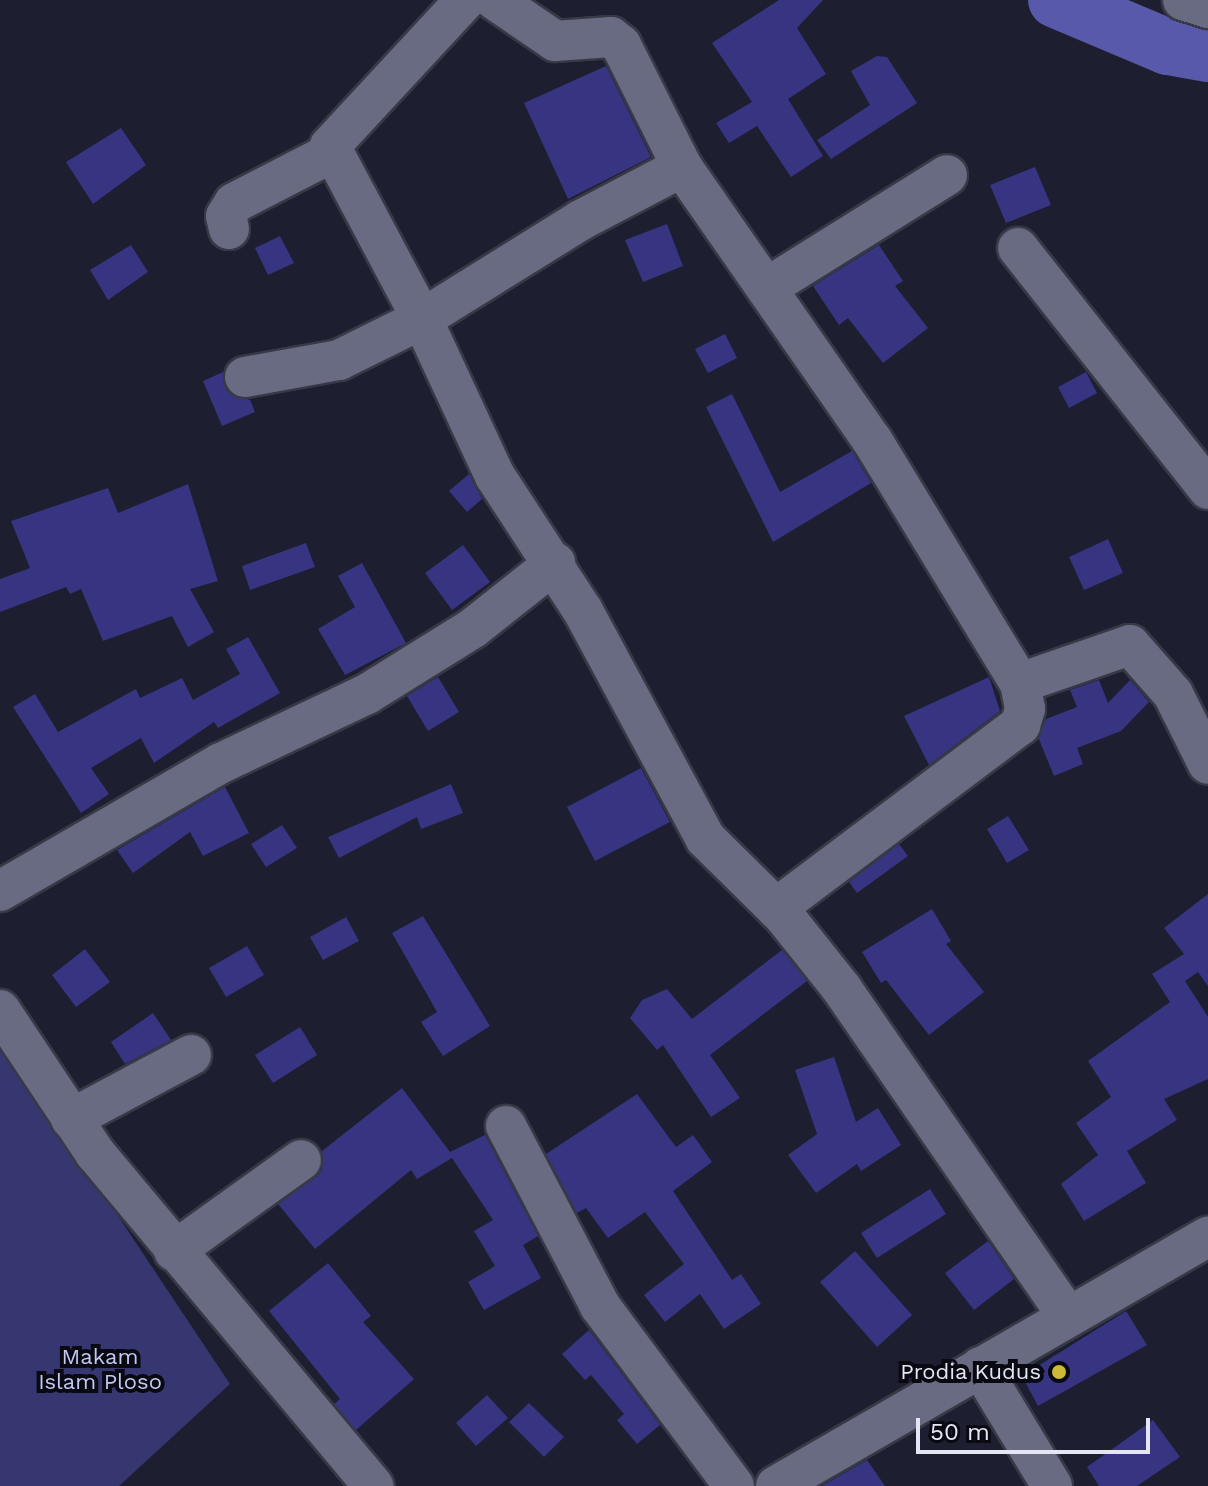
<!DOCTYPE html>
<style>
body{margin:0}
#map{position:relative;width:1208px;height:1486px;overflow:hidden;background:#1d1e30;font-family:"Work Sans",sans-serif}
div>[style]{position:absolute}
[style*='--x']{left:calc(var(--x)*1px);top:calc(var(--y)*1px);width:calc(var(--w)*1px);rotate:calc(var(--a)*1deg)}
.green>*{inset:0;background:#363770}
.river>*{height:56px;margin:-28px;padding:0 28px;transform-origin:28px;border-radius:28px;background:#5859aa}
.building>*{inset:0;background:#373481}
.roads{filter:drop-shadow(2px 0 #383947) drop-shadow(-2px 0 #383947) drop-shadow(0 2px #383947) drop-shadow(0 -2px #383947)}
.minor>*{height:40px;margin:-20px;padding:0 20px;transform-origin:20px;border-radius:20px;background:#686b81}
.dots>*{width:22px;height:22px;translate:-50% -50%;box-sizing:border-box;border:4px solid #080911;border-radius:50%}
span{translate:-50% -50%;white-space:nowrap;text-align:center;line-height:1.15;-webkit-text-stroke:8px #080911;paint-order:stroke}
.park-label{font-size:22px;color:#c2c7f3}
.poi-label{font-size:22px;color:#e5e6f3}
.right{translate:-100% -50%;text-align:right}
.scale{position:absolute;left:916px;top:1418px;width:234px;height:36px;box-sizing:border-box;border:4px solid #e5e6f3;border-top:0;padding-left:10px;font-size:24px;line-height:28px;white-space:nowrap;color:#e5e6f3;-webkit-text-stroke:6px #080911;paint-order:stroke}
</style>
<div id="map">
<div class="green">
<i style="clip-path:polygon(0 1039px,230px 1384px,119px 1486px,0 1486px)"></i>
</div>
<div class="river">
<i style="--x:1056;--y:0;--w:121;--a:22.8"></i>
<i style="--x:1168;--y:47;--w:41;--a:9.9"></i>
</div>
<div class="building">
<i style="clip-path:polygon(779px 0,823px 0,797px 28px,826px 74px,788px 99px,823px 156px,791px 177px,757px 126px,729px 143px,716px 123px,752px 102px,712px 43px)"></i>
<i style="clip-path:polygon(877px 56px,887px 57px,917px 103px,831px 159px,817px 140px,870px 105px,851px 71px)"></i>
<i style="clip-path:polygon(606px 66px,651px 157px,568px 199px,524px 103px)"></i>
<i style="clip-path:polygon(121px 128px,146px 165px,93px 204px,66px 162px)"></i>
<i style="clip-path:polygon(1035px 167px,1051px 205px,1006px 223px,990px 185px)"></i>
<i style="clip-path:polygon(667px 224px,683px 266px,643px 282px,625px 240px)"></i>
<i style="clip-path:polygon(280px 236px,294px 263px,268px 275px,255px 248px)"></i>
<i style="clip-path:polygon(131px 245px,148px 272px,108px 300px,90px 270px)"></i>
<i style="clip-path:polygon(879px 245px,903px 281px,895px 286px,928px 328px,883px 363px,848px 318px,839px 325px,813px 286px)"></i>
<i style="clip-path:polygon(725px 334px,737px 358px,708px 373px,695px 349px)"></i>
<i style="clip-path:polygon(223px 372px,227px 391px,250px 400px,255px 412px,222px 426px,203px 381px)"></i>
<i style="clip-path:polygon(1086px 372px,1097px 393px,1069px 408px,1058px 387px)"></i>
<i style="clip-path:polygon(732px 394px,780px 492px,852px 451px,871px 483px,773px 542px,706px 407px)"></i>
<i style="clip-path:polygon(469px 474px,482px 499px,467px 512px,449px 491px)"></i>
<i style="clip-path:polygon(188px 484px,218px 581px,190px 589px,214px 632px,188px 647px,172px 616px,103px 641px,81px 589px,70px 594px,66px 587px,0 612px,0 579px,30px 568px,11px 521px,108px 488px,118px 513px)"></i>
<i style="clip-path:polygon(1108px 539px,1123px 573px,1084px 590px,1069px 557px)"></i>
<i style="clip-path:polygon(306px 543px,315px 567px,250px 590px,242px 566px)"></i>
<i style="clip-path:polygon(463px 545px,490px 582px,452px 610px,425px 573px)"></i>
<i style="clip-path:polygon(362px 563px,406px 643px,345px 675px,318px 629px,355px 607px,338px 576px)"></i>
<i style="clip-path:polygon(248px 637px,280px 693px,218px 728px,214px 722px,154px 763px,141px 738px,91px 768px,109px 794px,81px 813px,13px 707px,35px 694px,58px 732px,136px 689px,140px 698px,182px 678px,193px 700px,240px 674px,226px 649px)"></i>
<i style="clip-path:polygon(438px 677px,459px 712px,428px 731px,407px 696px)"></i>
<i style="clip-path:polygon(989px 677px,1000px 711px,929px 765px,904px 716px)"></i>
<i style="clip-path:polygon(1099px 680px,1108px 703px,1130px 680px,1149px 702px,1121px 731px,1077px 748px,1083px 764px,1054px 776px,1038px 737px,1046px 719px,1077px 707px,1070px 690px)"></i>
<i style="clip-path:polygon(641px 768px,670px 822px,595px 861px,567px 807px)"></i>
<i style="clip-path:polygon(451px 784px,463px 813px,421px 829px,417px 817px,339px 858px,328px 837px)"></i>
<i style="clip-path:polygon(225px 787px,249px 833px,203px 856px,190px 832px,133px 873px,117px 850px)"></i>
<i style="clip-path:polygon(1008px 816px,1029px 850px,1007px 863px,987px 829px)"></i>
<i style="clip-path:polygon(282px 825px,297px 848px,266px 867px,251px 844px)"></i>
<i style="clip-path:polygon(899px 844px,908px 856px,857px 893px,849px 882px)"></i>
<i style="clip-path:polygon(1208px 894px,1208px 986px,1198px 972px,1185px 981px,1208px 1017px,1208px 1079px,1164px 1099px,1177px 1120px,1127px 1151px,1146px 1183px,1084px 1221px,1061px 1184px,1098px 1155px,1076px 1123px,1111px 1097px,1088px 1061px,1170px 1002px,1152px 974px,1184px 954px,1164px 928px)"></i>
<i style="clip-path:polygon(932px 909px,951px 941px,946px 944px,984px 992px,929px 1035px,886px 980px,881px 983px,862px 952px)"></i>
<i style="clip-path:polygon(423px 916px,490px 1026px,443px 1056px,421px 1022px,437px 1012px,392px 933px)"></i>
<i style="clip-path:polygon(346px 917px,359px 941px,323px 960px,310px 937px)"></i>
<i style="clip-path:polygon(247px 946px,264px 975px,226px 997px,209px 968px)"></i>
<i style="clip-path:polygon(85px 949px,110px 982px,76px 1007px,52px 975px)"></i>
<i style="clip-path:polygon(782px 950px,807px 981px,710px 1055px,740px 1098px,711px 1117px,663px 1045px,657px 1050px,630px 1018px,642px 1000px,667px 989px,692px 1019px)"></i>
<i style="clip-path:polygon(153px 1013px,171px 1040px,125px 1064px,111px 1042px)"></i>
<i style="clip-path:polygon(300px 1027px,317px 1055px,273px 1083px,255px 1055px)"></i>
<i style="clip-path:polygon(834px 1057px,856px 1122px,878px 1108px,901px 1145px,861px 1171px,857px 1164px,816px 1193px,788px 1155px,817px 1134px,795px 1070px)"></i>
<i style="clip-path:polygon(402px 1088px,450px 1152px,485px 1135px,538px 1236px,523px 1245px,541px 1278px,484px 1310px,468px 1282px,495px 1266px,474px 1231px,493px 1220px,452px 1158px,417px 1179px,411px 1170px,315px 1249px,278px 1204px,322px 1170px,322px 1151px)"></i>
<i style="clip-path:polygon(637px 1094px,676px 1147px,693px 1135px,712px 1162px,673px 1191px,732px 1280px,741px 1274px,761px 1304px,724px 1329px,700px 1294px,665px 1322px,644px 1295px,684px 1264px,645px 1212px,608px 1238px,586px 1208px,577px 1213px,546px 1154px)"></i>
<i style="clip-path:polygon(930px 1189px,946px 1214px,877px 1258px,861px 1233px)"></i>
<i style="clip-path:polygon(988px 1241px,1014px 1279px,974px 1310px,945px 1273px)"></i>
<i style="clip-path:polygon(855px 1251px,912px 1315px,877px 1347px,820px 1282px)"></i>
<i style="clip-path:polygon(328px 1263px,371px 1316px,363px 1322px,414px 1379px,356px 1430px,334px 1404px,340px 1399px,269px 1311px)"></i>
<i style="clip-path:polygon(1126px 1311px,1147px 1345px,1038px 1406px,1022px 1376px)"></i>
<i style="clip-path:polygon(589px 1330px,660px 1425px,637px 1444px,617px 1420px,624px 1414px,591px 1375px,585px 1380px,562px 1354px)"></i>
<i style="clip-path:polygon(487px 1395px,508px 1418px,476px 1446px,456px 1423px)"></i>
<i style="clip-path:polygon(529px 1403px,564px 1437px,544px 1457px,509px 1422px)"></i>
<i style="clip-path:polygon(1153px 1420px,1180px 1457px,1137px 1486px,1099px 1486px,1087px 1467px)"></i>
<i style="clip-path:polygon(867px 1460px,885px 1486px,822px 1486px)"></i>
</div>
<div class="roads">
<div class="minor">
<i style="--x:495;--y:0;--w:73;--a:34.3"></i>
<i style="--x:555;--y:41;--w:56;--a:-4.1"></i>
<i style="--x:611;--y:37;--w:13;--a:39"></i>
<i style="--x:621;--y:45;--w:136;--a:63.4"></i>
<i style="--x:682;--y:167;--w:333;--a:55.2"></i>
<i style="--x:872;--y:440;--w:285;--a:58.7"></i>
<i style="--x:1020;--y:683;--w:26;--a:79"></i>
<i style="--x:1025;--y:709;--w:17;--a:107"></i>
<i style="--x:1020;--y:725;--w:305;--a:143.1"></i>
<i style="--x:1183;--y:0;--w:26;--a:18"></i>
<i style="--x:682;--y:167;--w:114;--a:152.3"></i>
<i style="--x:581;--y:220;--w:187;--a:148.1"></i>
<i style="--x:422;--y:319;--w:173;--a:65.1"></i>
<i style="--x:495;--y:476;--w:161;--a:56.9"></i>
<i style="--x:583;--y:611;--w:258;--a:61.7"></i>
<i style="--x:705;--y:838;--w:111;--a:44.6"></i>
<i style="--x:784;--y:916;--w:93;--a:51.5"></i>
<i style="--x:842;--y:989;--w:396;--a:55.4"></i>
<i style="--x:229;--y:229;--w:13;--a:-103"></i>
<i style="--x:226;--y:216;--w:15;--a:-58"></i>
<i style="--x:234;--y:203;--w:107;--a:-27.3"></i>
<i style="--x:1018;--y:248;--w:307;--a:51.7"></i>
<i style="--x:768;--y:287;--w:211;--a:-32"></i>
<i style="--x:245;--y:377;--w:96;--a:-10.3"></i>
<i style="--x:339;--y:360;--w:93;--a:-26.3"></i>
<i style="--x:422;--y:319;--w:196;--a:-118"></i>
<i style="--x:330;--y:146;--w:199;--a:-47.2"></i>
<i style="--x:1020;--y:683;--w:116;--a:-19.1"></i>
<i style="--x:1130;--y:645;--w:65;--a:48.7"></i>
<i style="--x:1173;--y:694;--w:78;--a:63.4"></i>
<i style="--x:0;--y:891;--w:255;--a:-30.1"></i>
<i style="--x:221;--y:763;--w:161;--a:-25.3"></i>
<i style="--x:367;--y:694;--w:125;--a:-31.9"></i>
<i style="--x:473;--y:628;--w:105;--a:-38.4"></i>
<i style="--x:0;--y:1010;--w:172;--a:56.4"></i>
<i style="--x:95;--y:1153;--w:434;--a:50.1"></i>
<i style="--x:71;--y:1119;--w:136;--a:-28.1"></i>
<i style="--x:506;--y:1126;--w:203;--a:62.4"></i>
<i style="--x:600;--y:1306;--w:224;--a:53.3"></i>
<i style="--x:174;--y:1251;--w:156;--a:-35.6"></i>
<i style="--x:980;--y:1367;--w:139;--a:58.8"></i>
<i style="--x:776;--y:1486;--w:499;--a:-30"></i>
</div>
</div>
<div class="dots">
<i style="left:1059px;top:1372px;background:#cdb938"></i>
</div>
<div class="park-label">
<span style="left:100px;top:1369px">Makam<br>Islam Ploso</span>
</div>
<div class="poi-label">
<span class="right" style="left:1041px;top:1372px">Prodia Kudus</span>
</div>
<div class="scale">50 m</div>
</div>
